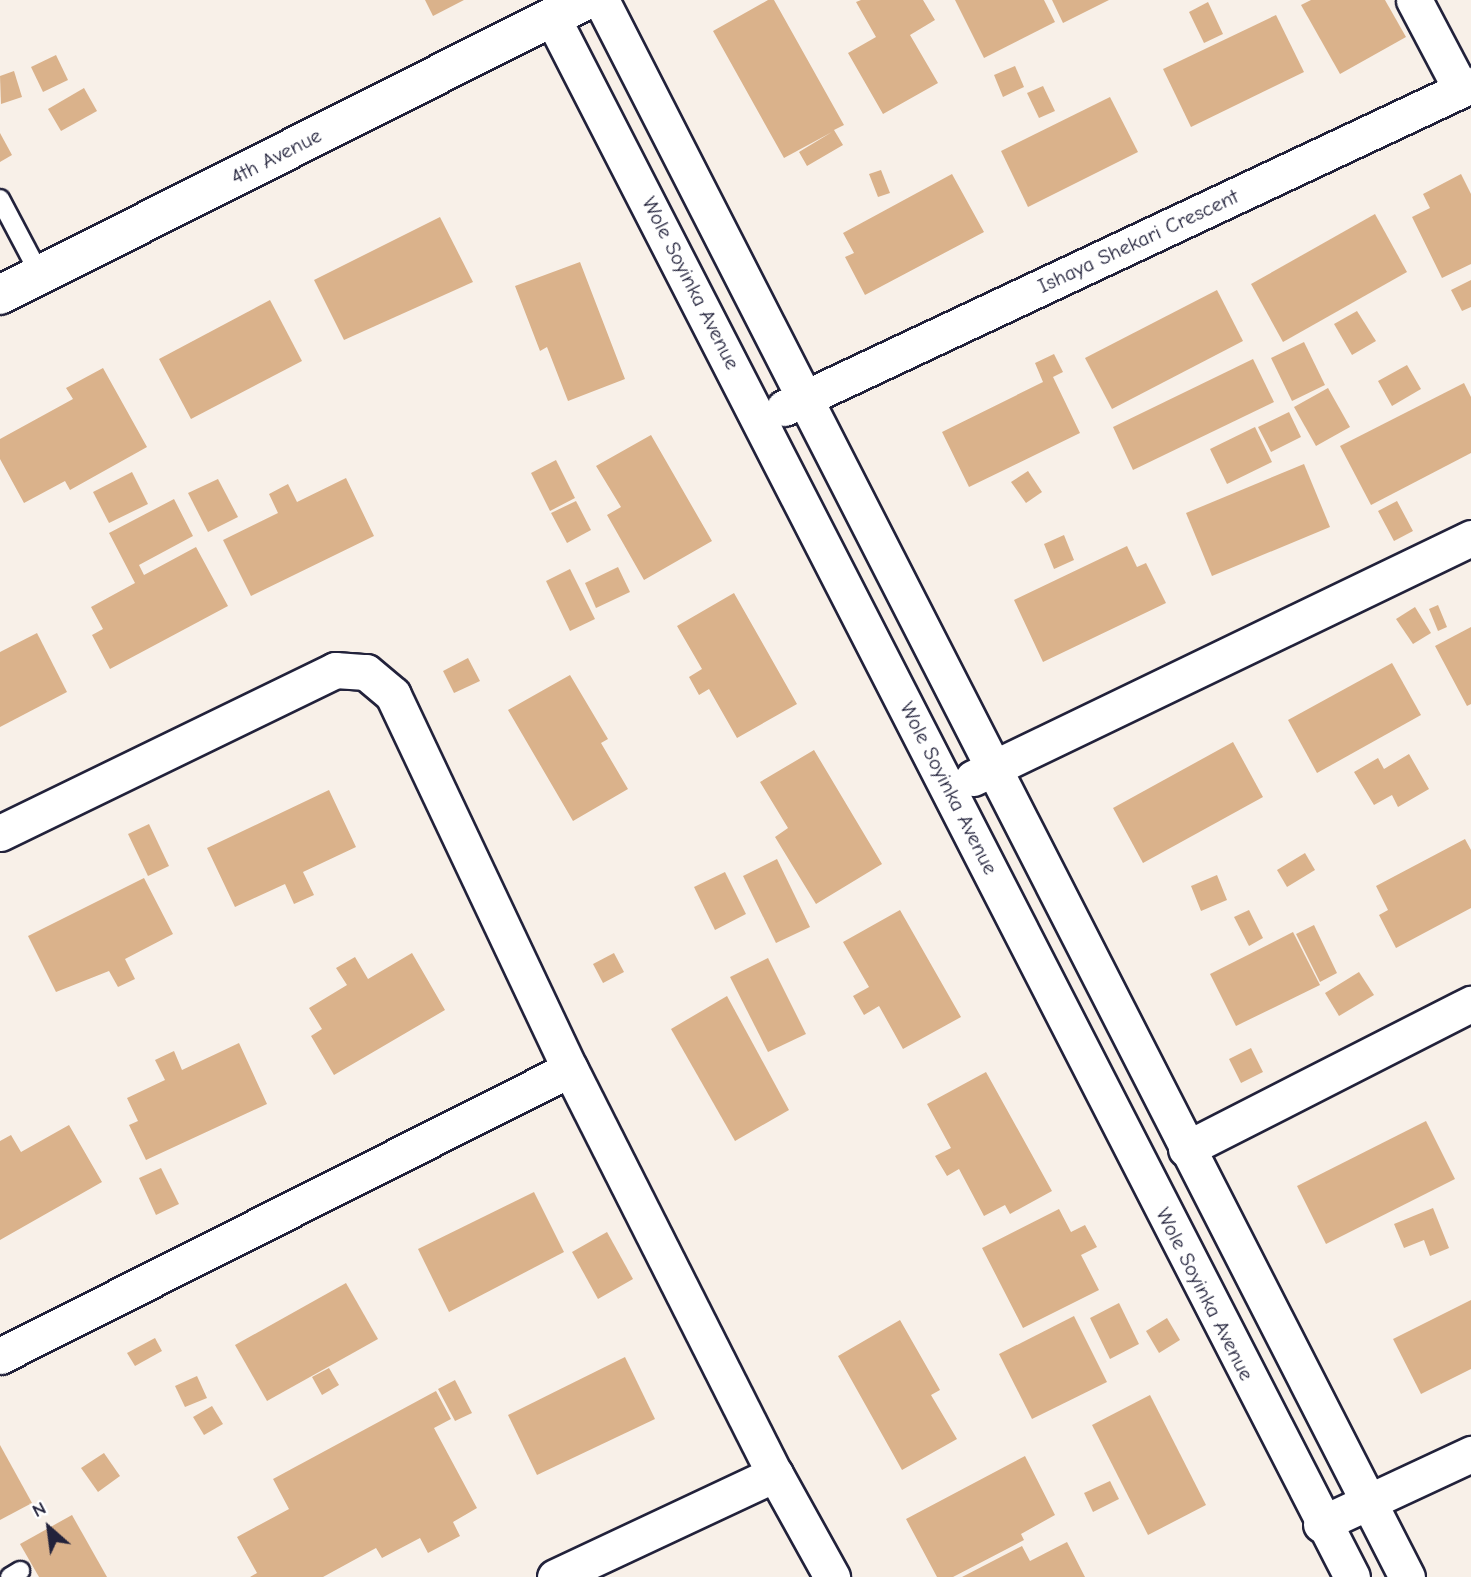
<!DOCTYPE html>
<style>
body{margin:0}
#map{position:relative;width:1471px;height:1577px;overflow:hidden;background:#f8f0e8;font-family:"Comic Neue",sans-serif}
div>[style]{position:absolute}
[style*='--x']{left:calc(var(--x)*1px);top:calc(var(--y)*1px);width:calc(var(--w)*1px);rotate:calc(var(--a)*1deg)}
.building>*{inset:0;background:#dab28b}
.roads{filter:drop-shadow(2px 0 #22223b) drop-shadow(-2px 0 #22223b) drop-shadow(0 2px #22223b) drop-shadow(0 -2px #22223b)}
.lane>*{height:18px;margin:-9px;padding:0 9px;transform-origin:9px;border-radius:9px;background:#fff}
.street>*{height:35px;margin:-17.5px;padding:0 17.5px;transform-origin:17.5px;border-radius:17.5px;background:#fff}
.secondary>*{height:38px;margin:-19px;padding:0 19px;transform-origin:19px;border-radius:19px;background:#fff}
span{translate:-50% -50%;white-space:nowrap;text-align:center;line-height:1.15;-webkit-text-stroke:6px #fff;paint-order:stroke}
.street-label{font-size:21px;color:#22223b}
.north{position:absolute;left:14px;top:1493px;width:70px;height:70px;-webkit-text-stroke:5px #fff;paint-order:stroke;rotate:332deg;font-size:19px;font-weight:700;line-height:28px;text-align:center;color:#22223b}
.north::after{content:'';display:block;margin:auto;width:24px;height:32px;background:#22223b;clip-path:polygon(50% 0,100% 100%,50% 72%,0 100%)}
</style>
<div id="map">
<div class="building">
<i style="clip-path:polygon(425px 0,464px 0,433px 16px)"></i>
<i style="clip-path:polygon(768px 0,774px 0,844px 125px,834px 130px,843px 145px,807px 166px,799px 152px,832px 132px,784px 158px,713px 31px)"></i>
<i style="clip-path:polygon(861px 0,923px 0,935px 20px,910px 35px,938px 83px,883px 114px,848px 53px,876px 37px,856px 2px)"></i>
<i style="clip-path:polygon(955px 0,1044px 0,1055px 22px,984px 58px)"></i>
<i style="clip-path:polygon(1052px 0,1109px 0,1063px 23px)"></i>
<i style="clip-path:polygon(1311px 0,1385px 0,1406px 37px,1340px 74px,1301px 5px)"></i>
<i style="clip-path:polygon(1208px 2px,1223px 34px,1204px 43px,1189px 12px)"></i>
<i style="clip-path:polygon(1276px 15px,1304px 72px,1191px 127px,1163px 69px)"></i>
<i style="clip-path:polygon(56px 55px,68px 80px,43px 92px,31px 67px)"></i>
<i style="clip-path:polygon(1015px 66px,1024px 87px,1003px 97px,994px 75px)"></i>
<i style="clip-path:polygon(14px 71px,22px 97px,1px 104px,0 76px)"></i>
<i style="clip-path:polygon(1043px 86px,1055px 111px,1039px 118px,1027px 93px)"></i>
<i style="clip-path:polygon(84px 88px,97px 111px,61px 131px,48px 109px)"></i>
<i style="clip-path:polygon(1110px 97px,1138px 152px,1028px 207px,1001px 151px)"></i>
<i style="clip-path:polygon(0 133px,12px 155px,0 162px)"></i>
<i style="clip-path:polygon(881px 170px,890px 193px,878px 197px,869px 174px)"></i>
<i style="clip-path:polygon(952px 174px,984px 232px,865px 295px,845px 257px,854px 253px,843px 233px)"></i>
<i style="clip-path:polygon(1461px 174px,1471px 194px,1471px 264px,1442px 278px,1412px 217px,1430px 208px,1423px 194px)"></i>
<i style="clip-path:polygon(1375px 214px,1407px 272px,1283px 342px,1251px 284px)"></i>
<i style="clip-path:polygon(440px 217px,473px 282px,344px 340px,314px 280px)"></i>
<i style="clip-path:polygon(580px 262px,625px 379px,568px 401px,547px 347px,540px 351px,515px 286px)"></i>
<i style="clip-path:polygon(1471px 280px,1471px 307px,1462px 311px,1451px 290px)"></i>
<i style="clip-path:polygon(1217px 290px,1243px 341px,1112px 409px,1085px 358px)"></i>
<i style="clip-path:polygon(270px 300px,302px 361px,191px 419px,159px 359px)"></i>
<i style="clip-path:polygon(1357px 311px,1376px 341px,1352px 355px,1334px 324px)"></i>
<i style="clip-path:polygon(1304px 342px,1325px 385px,1292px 401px,1271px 358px)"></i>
<i style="clip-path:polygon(1054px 354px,1063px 372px,1053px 377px,1080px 433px,969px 487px,942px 432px,1043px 382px,1035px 363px)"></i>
<i style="clip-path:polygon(1253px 359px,1274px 402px,1133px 470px,1113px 427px)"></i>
<i style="clip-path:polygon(1407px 365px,1421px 389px,1392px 406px,1378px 381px)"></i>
<i style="clip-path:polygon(103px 368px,147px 447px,70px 490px,65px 481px,24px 503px,0 459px,0 439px,73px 399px,66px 388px)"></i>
<i style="clip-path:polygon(1464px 383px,1471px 397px,1471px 453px,1371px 505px,1340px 446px)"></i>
<i style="clip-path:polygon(1328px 388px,1350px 427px,1316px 446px,1294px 407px)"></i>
<i style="clip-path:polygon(1289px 412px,1301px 437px,1271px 452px,1258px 427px)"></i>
<i style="clip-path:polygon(1255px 427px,1272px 462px,1227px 484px,1210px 449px)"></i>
<i style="clip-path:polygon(651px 435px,712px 541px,644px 580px,607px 515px,621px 507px,596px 466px)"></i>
<i style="clip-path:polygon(556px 460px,575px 498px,550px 511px,531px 473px)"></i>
<i style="clip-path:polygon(1304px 464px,1330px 527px,1212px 576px,1186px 513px)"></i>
<i style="clip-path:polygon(1028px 471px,1042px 492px,1026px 503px,1011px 482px)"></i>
<i style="clip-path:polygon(132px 472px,148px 504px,109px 523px,93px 492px)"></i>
<i style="clip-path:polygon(346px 478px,374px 536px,251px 596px,223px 540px,278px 513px,269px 494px,288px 484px,297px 502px)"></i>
<i style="clip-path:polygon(218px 479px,238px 517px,208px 532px,188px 493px)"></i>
<i style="clip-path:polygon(174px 499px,193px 536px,139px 565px,144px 575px,196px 547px,228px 606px,110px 669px,92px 635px,103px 629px,91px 607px,135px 583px,109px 533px)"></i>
<i style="clip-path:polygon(576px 501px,591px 530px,567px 543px,551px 513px)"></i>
<i style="clip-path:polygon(1397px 501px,1413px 531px,1394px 541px,1378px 511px)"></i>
<i style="clip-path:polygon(1064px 535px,1074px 560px,1054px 569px,1044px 544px)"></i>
<i style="clip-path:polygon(1127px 546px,1137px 567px,1146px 563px,1166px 603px,1043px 662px,1014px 600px)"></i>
<i style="clip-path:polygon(618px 567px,630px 592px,596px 608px,585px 583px)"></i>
<i style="clip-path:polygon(570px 569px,595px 619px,570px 631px,546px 581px)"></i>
<i style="clip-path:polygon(734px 593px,797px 704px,737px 738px,709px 689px,699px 695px,689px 677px,702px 669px,677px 626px)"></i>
<i style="clip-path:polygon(1438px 605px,1447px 627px,1438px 631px,1429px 609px)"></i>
<i style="clip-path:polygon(1415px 607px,1431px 633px,1413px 644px,1396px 619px)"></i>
<i style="clip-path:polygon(1471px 627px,1471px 704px,1467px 706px,1435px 646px)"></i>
<i style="clip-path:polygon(37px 633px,67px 692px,0 727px,0 652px)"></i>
<i style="clip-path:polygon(468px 658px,480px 681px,454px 693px,443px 671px)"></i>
<i style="clip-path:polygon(1392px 663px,1421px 715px,1317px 773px,1288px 720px)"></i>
<i style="clip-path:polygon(570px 675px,608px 739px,601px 743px,628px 789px,573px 821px,508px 710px)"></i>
<i style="clip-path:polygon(1233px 742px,1263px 797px,1143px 863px,1113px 808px)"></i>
<i style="clip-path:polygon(814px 750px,882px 864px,816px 904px,775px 837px,788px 828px,760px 782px)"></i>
<i style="clip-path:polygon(1409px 754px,1429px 789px,1398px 807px,1392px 795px,1374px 805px,1354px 772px,1378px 758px,1384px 769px)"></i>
<i style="clip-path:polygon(329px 790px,356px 847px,303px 872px,314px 895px,294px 904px,285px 884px,235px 907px,207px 848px)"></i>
<i style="clip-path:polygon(149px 824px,169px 866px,148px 876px,128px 834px)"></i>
<i style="clip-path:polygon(1465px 839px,1471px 850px,1471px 908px,1396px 948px,1379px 915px,1388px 910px,1376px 886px)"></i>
<i style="clip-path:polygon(1305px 853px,1315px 870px,1287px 887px,1277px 870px)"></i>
<i style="clip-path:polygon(777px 859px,810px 927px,776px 943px,743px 876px)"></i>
<i style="clip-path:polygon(725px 872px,746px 914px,715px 930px,694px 887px)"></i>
<i style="clip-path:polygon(1217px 875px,1227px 900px,1201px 911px,1191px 886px)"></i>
<i style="clip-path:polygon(144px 878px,173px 934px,125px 959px,135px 979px,118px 987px,109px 971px,56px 992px,28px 936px)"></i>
<i style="clip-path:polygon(900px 910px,961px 1017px,903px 1049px,879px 1006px,864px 1015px,853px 996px,869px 987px,843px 942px)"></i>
<i style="clip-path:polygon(1249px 910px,1263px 938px,1249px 946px,1234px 917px)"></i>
<i style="clip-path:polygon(1314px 925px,1337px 973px,1320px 982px,1296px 934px)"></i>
<i style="clip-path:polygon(1293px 932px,1320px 985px,1236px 1026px,1210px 974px)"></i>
<i style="clip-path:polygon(412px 953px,445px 1010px,334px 1075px,311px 1036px,322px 1029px,309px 1008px,347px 985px,336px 968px,355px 957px,368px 979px)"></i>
<i style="clip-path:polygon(614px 953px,624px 972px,603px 983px,593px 964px)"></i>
<i style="clip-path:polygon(768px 958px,806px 1034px,768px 1052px,730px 977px)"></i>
<i style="clip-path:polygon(1359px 972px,1374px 995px,1339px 1016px,1325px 993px)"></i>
<i style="clip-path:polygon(727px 996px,789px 1110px,735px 1141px,671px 1029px)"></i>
<i style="clip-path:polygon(239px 1043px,267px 1104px,146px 1160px,129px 1125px,138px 1121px,127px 1098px,165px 1080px,155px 1060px,174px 1051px,182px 1070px)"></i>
<i style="clip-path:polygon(1251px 1048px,1263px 1072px,1241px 1083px,1229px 1059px)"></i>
<i style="clip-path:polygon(986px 1072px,1052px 1191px,1010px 1214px,1005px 1205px,984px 1216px,959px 1169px,947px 1176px,935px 1156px,951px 1148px,927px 1104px)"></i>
<i style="clip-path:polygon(1426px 1121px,1455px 1179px,1326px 1244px,1297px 1186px)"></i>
<i style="clip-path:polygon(69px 1125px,102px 1182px,0 1240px,0 1141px,11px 1135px,21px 1152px)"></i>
<i style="clip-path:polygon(161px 1168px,179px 1204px,156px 1215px,139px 1178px)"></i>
<i style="clip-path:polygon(534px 1192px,564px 1252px,449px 1312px,418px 1249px)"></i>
<i style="clip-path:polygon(1433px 1208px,1449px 1248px,1430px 1256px,1424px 1240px,1404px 1248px,1394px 1224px)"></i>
<i style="clip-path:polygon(1059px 1209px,1071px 1232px,1085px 1225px,1097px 1247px,1081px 1255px,1099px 1290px,1023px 1328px,982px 1248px)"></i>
<i style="clip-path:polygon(607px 1232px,633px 1279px,598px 1299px,572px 1252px)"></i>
<i style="clip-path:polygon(346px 1283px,378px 1339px,267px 1401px,235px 1345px)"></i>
<i style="clip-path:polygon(1471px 1300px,1471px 1369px,1421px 1394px,1393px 1339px)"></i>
<i style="clip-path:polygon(1119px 1303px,1139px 1344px,1110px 1359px,1090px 1318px)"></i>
<i style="clip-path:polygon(1074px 1316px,1107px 1382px,1032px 1419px,999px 1354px)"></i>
<i style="clip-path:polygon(1167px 1318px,1180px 1340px,1159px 1353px,1146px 1331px)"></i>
<i style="clip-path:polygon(900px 1320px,940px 1390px,931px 1395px,957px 1439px,902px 1470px,838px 1356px)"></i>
<i style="clip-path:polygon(155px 1338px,162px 1351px,135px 1366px,127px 1353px)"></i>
<i style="clip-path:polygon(625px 1357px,655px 1419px,537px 1475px,508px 1415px)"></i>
<i style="clip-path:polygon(329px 1368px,339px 1385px,322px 1395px,312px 1377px)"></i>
<i style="clip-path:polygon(197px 1376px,207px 1398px,185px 1407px,175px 1386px)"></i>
<i style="clip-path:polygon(455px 1380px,472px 1413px,455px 1421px,438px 1389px)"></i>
<i style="clip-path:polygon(436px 1391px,451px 1419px,434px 1428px,477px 1508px,453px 1522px,460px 1536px,428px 1553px,420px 1538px,382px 1558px,376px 1548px,323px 1577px,250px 1577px,257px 1573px,237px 1537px,289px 1509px,273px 1479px)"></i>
<i style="clip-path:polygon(1150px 1395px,1206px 1505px,1148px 1535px,1092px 1425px)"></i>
<i style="clip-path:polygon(212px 1406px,223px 1424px,204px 1435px,193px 1417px)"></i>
<i style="clip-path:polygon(0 1445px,32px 1503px,0 1520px)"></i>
<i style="clip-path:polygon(104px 1453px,120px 1476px,98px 1492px,81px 1468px)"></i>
<i style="clip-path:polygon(1025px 1456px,1055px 1515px,1021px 1534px,1024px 1540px,953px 1577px,937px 1577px,906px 1519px)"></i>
<i style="clip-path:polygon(1110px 1481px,1119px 1499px,1093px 1512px,1084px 1493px)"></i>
<i style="clip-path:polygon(72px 1515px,107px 1577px,39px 1577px,20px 1544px)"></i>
<i style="clip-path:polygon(1067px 1542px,1085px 1577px,962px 1577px,1022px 1546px,1030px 1561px)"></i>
</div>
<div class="roads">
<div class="lane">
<i style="--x:0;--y:199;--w:86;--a:62.2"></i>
<i style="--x:10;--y:1577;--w:12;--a:-31"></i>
</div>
<div class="street">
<i style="--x:601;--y:0;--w:1771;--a:62.93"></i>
<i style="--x:1414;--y:0;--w:101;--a:62.2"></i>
<i style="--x:552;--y:17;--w:1753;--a:62.85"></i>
<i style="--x:784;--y:408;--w:759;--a:-25.18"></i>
<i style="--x:973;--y:778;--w:553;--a:-25.73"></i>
<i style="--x:0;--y:833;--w:373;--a:-25.9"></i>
<i style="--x:335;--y:670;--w:31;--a:4"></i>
<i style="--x:366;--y:672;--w:35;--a:40"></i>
<i style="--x:393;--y:695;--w:414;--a:64.7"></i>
<i style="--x:570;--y:1069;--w:454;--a:63.2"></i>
<i style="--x:775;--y:1474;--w:118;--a:61"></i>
<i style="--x:1186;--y:1149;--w:320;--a:-27"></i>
<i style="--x:0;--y:1356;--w:638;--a:-26.73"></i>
<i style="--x:1321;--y:1524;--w:166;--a:-25"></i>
<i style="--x:555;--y:1577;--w:243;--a:-25.1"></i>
</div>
<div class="secondary">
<i style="--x:0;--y:295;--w:656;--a:-26.72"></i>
</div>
</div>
<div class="street-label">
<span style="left:276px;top:156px;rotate:-27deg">4th Avenue</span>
<span style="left:1138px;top:241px;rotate:-25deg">Ishaya Shekari Crescent</span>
<span style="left:691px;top:283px;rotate:63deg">Wole Soyinka Avenue</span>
<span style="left:949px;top:788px;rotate:63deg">Wole Soyinka Avenue</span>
<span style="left:1205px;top:1294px;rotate:63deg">Wole Soyinka Avenue</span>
</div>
<div class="north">N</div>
</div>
